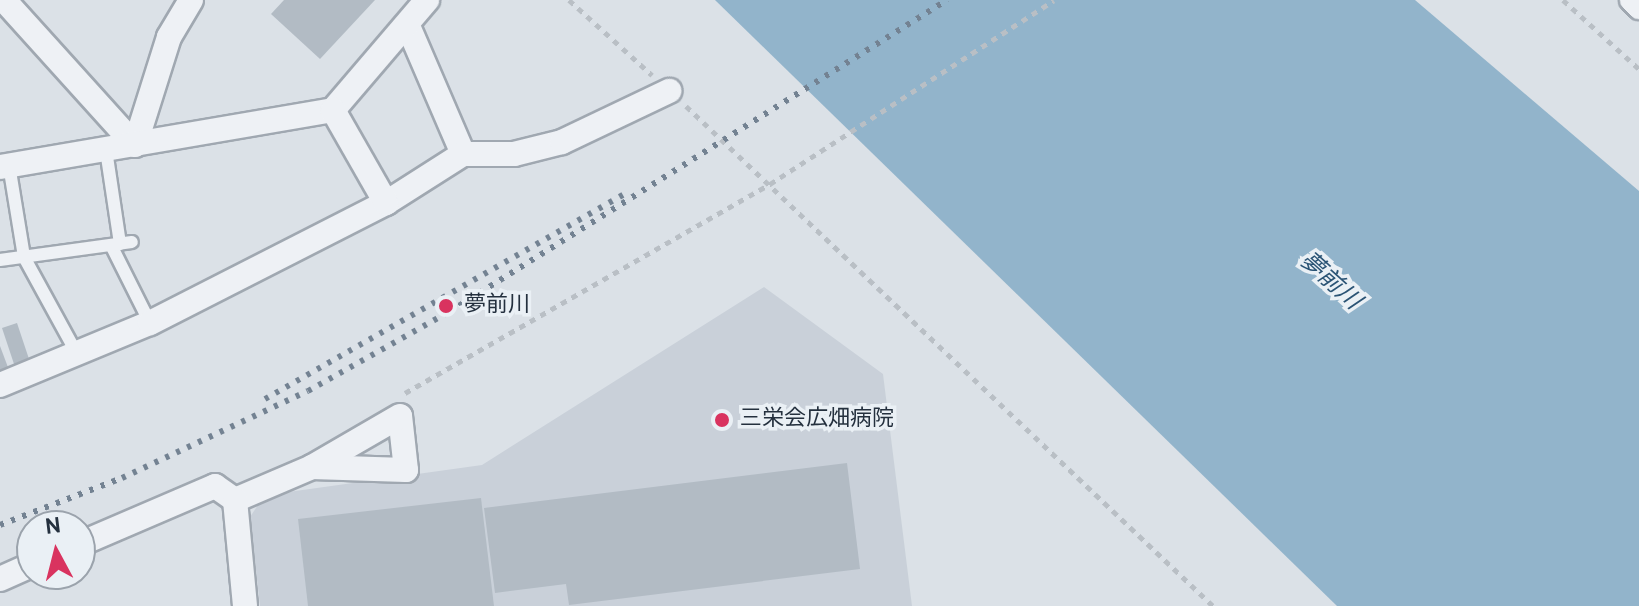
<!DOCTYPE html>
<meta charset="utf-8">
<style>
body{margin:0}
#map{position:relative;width:1639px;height:606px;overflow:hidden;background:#dbe1e7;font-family:Overpass,"Noto Sans JP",sans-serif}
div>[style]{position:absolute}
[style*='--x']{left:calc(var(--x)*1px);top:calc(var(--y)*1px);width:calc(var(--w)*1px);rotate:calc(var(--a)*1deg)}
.built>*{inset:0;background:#c9d0d9}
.water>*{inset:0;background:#92b4cb}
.building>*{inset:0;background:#b2bbc4}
.path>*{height:5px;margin-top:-2.5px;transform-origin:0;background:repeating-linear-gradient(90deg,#b9bfc5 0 6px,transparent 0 12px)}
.roads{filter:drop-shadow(2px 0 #a0a8b1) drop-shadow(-2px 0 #a0a8b1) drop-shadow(0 2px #a0a8b1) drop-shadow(0 -2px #a0a8b1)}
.lane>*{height:12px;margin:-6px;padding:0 6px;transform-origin:6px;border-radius:6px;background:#eef1f5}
.street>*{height:24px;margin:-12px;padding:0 12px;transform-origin:12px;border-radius:12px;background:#eef1f5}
.rail>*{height:6px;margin-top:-3px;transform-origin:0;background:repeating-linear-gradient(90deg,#738292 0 4px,transparent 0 12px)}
.dots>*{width:22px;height:22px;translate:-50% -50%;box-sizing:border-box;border:4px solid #eaf0f5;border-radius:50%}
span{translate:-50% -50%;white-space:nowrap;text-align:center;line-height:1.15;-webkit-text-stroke:7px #eaf0f5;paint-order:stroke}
.poi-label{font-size:22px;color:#24303e}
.left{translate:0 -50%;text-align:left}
.water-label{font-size:24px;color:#2b5475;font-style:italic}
.north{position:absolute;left:16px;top:510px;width:80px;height:80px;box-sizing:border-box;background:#eaf0f5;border:2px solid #9ba3ac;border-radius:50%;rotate:353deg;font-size:22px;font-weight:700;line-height:32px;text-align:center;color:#24303e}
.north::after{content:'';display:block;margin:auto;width:28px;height:36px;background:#d9335f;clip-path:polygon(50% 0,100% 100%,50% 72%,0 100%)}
</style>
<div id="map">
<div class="built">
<i style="clip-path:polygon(764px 287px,883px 374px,912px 606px,260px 606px,250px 517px,258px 505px,281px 493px,482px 465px)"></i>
</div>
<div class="water">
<i style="clip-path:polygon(715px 0,1415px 0,1639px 191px,1639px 606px,1337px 606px)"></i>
</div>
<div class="building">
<i style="clip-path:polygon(284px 0,375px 0,320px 59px,271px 14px)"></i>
<i style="clip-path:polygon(17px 323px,30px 362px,15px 367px,2px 328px)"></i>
<i style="clip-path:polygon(0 346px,9px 370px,0 373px)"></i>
<i style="clip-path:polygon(847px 463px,860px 569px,569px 605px,566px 584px,495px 593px,484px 508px)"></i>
<i style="clip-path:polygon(481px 498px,494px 606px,308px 606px,298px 519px)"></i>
</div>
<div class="path">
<i style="--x:569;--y:0;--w:112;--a:42.1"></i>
<i style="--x:1563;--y:0;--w:103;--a:42.2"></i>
<i style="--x:686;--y:106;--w:726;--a:43.49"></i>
<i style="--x:405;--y:393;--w:421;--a:-29.8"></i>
<i style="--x:770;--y:184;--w:338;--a:-32.9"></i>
</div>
<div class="roads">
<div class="lane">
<i style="--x:106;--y:150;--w:95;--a:81.5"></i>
<i style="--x:9;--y:165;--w:93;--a:80.7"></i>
<i style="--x:24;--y:257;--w:111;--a:61.3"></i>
<i style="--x:111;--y:245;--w:87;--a:63.4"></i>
<i style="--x:0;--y:260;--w:133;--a:-7.8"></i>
</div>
<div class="street">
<i style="--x:4;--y:0;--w:195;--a:47.9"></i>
<i style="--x:1632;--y:0;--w:10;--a:45"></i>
<i style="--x:408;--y:26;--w:139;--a:66.7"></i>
<i style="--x:135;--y:145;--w:113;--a:-72.5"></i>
<i style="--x:169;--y:37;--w:43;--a:-59.3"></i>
<i style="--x:0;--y:167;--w:338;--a:-9.7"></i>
<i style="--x:333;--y:110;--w:145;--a:-49.5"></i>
<i style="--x:386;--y:203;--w:91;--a:-32.5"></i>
<i style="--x:463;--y:154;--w:51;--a:0"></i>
<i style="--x:514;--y:154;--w:49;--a:-14"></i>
<i style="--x:562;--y:142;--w:119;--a:-25.5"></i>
<i style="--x:0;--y:385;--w:162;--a:-22.5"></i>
<i style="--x:150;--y:323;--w:265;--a:-27"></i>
<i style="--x:386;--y:203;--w:107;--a:-119.7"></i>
<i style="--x:235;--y:500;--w:84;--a:-23.2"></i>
<i style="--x:312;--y:467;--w:94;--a:1.8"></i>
<i style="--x:406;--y:470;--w:54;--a:-96.3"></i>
<i style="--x:400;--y:416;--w:102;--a:149.9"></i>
<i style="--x:80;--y:544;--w:147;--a:-23.2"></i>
<i style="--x:215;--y:486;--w:24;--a:35"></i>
<i style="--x:235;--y:500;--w:106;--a:84.6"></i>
<i style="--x:0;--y:579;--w:35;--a:-24"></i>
</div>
</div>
<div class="rail">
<i style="--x:265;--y:399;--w:412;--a:-29.7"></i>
<i style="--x:0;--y:525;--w:131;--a:-21.1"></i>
<i style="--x:122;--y:478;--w:205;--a:-25.1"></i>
<i style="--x:308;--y:391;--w:162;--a:-29.3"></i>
<i style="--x:449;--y:312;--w:588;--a:-32.07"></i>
</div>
<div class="dots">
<i style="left:446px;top:306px;background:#d9335f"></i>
<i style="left:722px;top:420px;background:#d9335f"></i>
</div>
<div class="poi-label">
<span class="left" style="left:464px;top:306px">夢前川</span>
<span class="left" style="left:740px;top:420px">三栄会広畑病院</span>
</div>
<div class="water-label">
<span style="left:1329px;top:282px;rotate:42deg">夢前川</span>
</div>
<div class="north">N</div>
</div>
